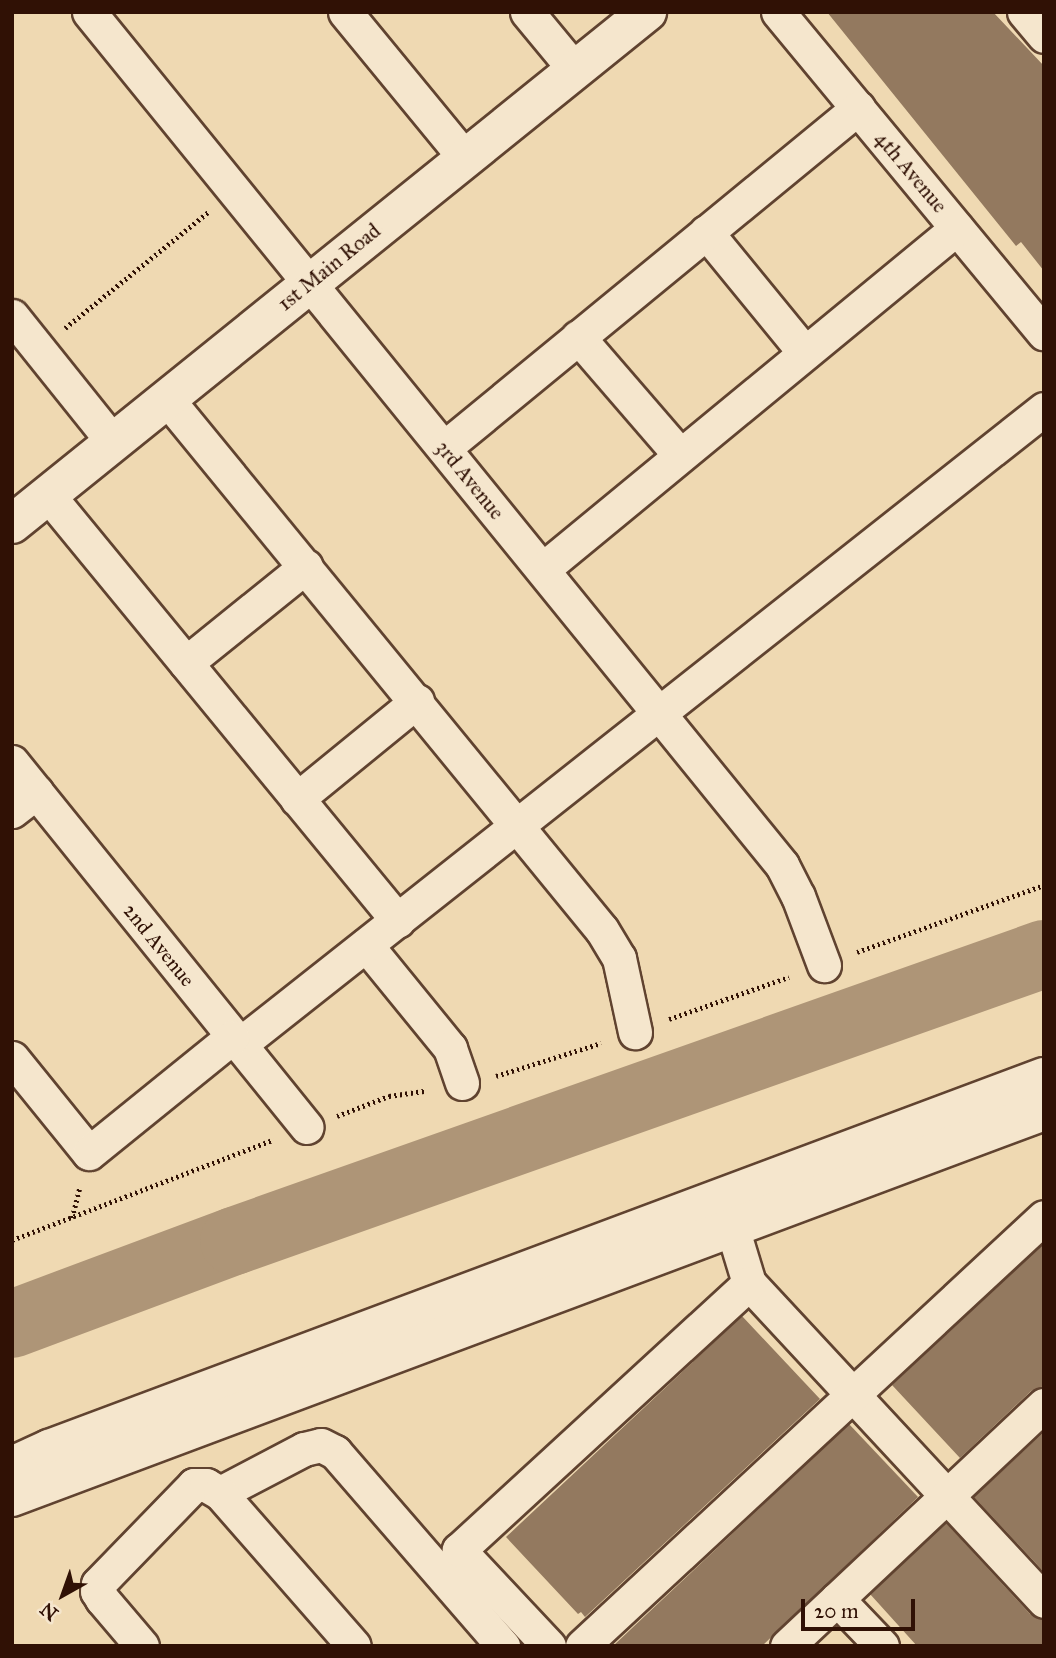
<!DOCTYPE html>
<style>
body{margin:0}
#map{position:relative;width:1056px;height:1658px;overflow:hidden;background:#efd9b2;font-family:"IM FELL Great Primer",serif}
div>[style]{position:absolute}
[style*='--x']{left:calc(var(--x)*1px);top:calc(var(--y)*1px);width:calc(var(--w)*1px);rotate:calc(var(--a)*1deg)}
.river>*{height:68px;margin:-34px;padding:0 34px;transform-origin:34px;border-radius:34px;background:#ae9577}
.building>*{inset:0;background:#93795f}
.path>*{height:4.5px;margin-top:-2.25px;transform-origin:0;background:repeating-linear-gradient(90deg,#301105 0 2px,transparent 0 5.5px)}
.roads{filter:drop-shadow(2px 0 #604330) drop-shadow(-2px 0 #604330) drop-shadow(0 2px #604330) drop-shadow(0 -2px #604330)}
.street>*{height:33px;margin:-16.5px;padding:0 16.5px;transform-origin:16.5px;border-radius:16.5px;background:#f5e6cd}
.secondary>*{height:38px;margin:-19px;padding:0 19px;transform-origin:19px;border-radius:19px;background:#f5e6cd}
span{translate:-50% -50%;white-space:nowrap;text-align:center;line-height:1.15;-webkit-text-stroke:6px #f5e6cd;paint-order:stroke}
.street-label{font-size:21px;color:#301105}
.frame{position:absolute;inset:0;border:14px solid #301105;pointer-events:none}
.north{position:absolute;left:28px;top:1560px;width:70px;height:70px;-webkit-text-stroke:5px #f5e6cd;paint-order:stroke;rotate:220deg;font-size:19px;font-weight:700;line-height:28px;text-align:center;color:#301105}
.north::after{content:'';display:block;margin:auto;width:24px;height:32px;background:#301105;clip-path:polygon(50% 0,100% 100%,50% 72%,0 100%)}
.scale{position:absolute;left:801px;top:1599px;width:114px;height:32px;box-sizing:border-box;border:4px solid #301105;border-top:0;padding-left:9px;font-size:21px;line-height:24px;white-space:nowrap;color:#301105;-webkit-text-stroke:5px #f5e6cd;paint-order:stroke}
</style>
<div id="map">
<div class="river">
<i style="--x:12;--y:1324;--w:237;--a:-20.5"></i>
<i style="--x:234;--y:1241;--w:859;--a:-19.51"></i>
</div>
<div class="building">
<i style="clip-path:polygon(827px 12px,993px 12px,1044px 66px,1044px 271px,1021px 242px,1016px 246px)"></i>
<i style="clip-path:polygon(1044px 1243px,1044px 1386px,1031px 1391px,960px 1458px,892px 1385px)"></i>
<i style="clip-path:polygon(742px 1316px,820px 1399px,585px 1617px,581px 1612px,578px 1614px,506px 1537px)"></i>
<i style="clip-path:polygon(849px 1424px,918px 1497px,762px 1646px,613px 1646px)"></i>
<i style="clip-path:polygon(1044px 1432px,1044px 1572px,974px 1497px)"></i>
<i style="clip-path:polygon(946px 1523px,1030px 1614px,1044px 1620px,1044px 1646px,917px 1646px,870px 1594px)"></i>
</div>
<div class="path">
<i style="--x:65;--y:328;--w:184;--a:-39"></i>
<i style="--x:857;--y:952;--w:199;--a:-19.7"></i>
<i style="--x:669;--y:1019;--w:127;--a:-19.3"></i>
<i style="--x:496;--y:1076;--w:110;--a:-17.4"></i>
<i style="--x:337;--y:1116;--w:56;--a:-21"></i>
<i style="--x:389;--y:1096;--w:37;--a:-8"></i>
<i style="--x:72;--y:1218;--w:32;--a:-76"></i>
<i style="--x:12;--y:1240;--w:280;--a:-21"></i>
</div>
<div class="roads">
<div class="street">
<i style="--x:89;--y:12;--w:1099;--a:50.91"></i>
<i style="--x:782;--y:865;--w:35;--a:63"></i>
<i style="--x:798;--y:896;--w:74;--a:69.4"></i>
<i style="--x:345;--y:12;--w:189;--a:50.6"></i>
<i style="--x:527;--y:12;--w:75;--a:50.4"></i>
<i style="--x:778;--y:12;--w:417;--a:50.4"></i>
<i style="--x:1024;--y:12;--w:31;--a:50"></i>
<i style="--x:706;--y:232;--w:156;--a:50.7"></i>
<i style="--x:12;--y:316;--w:161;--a:51.3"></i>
<i style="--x:578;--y:337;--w:156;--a:49.2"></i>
<i style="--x:167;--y:399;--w:686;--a:50.68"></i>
<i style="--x:602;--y:930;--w:33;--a:59"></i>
<i style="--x:619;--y:958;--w:76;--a:77.8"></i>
<i style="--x:444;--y:448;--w:536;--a:-39.39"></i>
<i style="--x:48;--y:495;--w:551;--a:50.59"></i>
<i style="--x:543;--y:569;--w:536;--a:-39.48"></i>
<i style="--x:186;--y:663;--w:154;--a:-38.9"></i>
<i style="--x:12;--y:762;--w:469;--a:51.1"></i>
<i style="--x:297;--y:799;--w:155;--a:-39.2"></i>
<i style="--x:12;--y:811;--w:31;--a:-38"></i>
<i style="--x:366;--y:945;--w:133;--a:50.8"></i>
<i style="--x:450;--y:1048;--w:37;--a:71"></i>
<i style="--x:239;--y:1045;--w:1026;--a:-38.31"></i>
<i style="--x:12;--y:1058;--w:122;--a:51"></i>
<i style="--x:89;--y:1153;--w:184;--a:-39"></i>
<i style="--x:732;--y:1227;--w:59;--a:73.1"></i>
<i style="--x:749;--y:1283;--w:434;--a:47.1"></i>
<i style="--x:220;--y:1493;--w:95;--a:-27.6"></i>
<i style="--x:304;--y:1449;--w:17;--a:-13"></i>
<i style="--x:321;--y:1445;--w:16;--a:27"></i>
<i style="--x:335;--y:1452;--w:257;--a:49.1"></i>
<i style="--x:837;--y:1599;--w:65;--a:46.2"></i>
<i style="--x:142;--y:1646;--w:62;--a:-130.4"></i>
<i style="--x:102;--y:1599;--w:9;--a:-122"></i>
<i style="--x:97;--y:1591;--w:7;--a:-82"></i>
<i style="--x:98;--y:1584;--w:138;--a:-45.9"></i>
<i style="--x:194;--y:1485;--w:12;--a:0"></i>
<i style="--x:206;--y:1485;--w:16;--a:30"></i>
<i style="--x:220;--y:1493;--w:203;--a:48.8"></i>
<i style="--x:549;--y:1646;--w:132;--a:-133.2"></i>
<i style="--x:459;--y:1550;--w:394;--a:-42.6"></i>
<i style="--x:582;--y:1646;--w:630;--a:-42.88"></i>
<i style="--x:787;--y:1646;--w:352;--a:-43.2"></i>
</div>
<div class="secondary">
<i style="--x:12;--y:524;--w:816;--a:-38.88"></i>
<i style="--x:12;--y:1466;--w:41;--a:-24.7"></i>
<i style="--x:49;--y:1449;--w:1062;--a:-20.5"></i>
<i style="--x:12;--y:1497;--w:1102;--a:-20.51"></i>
</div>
</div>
<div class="street-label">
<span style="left:911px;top:172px;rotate:50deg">4th Avenue</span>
<span style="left:329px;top:267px;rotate:-39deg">1st Main Road</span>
<span style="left:470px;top:480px;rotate:51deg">3rd Avenue</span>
<span style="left:159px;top:945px;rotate:51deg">2nd Avenue</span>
</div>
<div class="frame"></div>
<div class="north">N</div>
<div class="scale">20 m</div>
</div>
